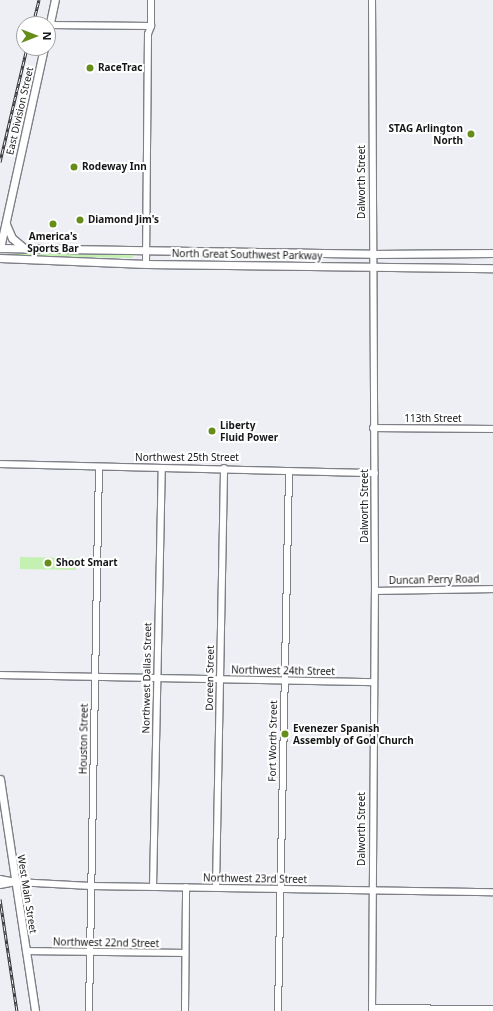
<!DOCTYPE html>
<style>
body{margin:0}
#map{position:relative;width:493px;height:1011px;overflow:hidden;background:#edeff5;font-family:"Noto Sans",sans-serif}
div>[style]{position:absolute}
[style*='--x']{left:calc(var(--x)*1px);top:calc(var(--y)*1px);width:calc(var(--w)*1px);rotate:calc(var(--a)*1deg)}
.green>*{inset:0;background:#c4f0b1}
.roads{filter:drop-shadow(1px 0 #7e8086) drop-shadow(-1px 0 #7e8086) drop-shadow(0 1px #7e8086) drop-shadow(0 -1px #7e8086)}
.minor>*{height:6px;margin:-3px;padding:0 3px;transform-origin:3px;border-radius:3px;background:#fff}
.major>*{height:7px;margin:-3.5px;padding:0 3.5px;transform-origin:3.5px;border-radius:3.5px;background:#fff}
.rail>*{height:3px;margin-top:-1.5px;transform-origin:0;background:repeating-linear-gradient(90deg,#fff 0 4.5px,#303133 0 9px);box-sizing:border-box;border-block:1px solid #303133}
.dots>*{width:11px;height:11px;translate:-50% -50%;box-sizing:border-box;border:2px solid #fff;border-radius:50%}
span{translate:-50% -50%;white-space:nowrap;text-align:center;line-height:1.15;-webkit-text-stroke:4px #fff;paint-order:stroke}
.poi-label{font-size:10px;color:#161719;font-weight:700}
.left{translate:0 -50%;text-align:left}
.right{translate:-100% -50%;text-align:right}
.street-label{font-size:10px;color:#161719}
.north{position:absolute;left:16px;top:16px;width:40px;height:40px;box-sizing:border-box;background:#fff;border:1px solid #a2a2a3;border-radius:50%;rotate:90deg;font-size:11px;font-weight:700;line-height:16px;text-align:center;color:#161719}
.north::after{content:'';display:block;margin:auto;width:14px;height:18px;background:#668d1a;clip-path:polygon(50% 0,100% 100%,50% 72%,0 100%)}
</style>
<div id="map">
<div class="green">
<i style="clip-path:polygon(78px 251px,133px 253px,134px 255px,132px 258px,16px 256px,16px 253px)"></i>
<i style="clip-path:polygon(20px 557px,77px 558px,76px 570px,20px 569px)"></i>
</div>
<div class="roads">
<div class="minor">
<i style="--x:50;--y:25;--w:101;--a:0.6"></i>
<i style="--x:146;--y:264;--w:230;--a:-89.5"></i>
<i style="--x:148;--y:34;--w:9;--a:-69"></i>
<i style="--x:151;--y:26;--w:26;--a:-90"></i>
<i style="--x:373;--y:428;--w:120;--a:0.5"></i>
<i style="--x:0;--y:464;--w:375;--a:1.4"></i>
<i style="--x:375;--y:591;--w:118;--a:-1"></i>
<i style="--x:0;--y:675;--w:374;--a:1.1"></i>
<i style="--x:0;--y:879;--w:16;--a:11"></i>
<i style="--x:16;--y:882;--w:75;--a:3.1"></i>
<i style="--x:91;--y:886;--w:402;--a:0.9"></i>
<i style="--x:0;--y:885;--w:16;--a:-11"></i>
<i style="--x:153;--y:887;--w:417;--a:-88.8"></i>
<i style="--x:216;--y:888;--w:420;--a:-88.9"></i>
<i style="--x:26;--y:951;--w:159;--a:0.7"></i>
<i style="--x:372;--y:1008;--w:121;--a:0.5"></i>
<i style="--x:89;--y:1011;--w:544;--a:-88.95"></i>
<i style="--x:185;--y:1011;--w:124;--a:-89.5"></i>
<i style="--x:278;--y:1011;--w:540;--a:-88.83"></i>
<i style="--x:372;--y:1011;--w:420;--a:-89.6"></i>
<i style="--x:375;--y:591;--w:591;--a:-90.29"></i>
</div>
<div class="major">
<i style="--x:48;--y:32;--w:33;--a:-78"></i>
<i style="--x:6;--y:224;--w:15;--a:67"></i>
<i style="--x:12;--y:238;--w:16;--a:40"></i>
<i style="--x:0;--y:248;--w:372;--a:0.9"></i>
<i style="--x:372;--y:254;--w:121;--a:-0.5"></i>
<i style="--x:0;--y:248;--w:205;--a:-77.6"></i>
<i style="--x:0;--y:258;--w:146;--a:2.4"></i>
<i style="--x:146;--y:264;--w:347;--a:0.7"></i>
<i style="--x:0;--y:779;--w:235;--a:81.4"></i>
</div>
</div>
<div class="rail">
<i style="--x:33;--y:24;--w:25;--a:-76"></i>
<i style="--x:0;--y:162;--w:117;--a:-76.7"></i>
<i style="--x:0;--y:899;--w:113;--a:81.4"></i>
</div>
<div class="dots">
<i style="left:90px;top:68px;background:#668d1a"></i>
<i style="left:471px;top:134px;background:#668d1a"></i>
<i style="left:74px;top:167px;background:#668d1a"></i>
<i style="left:80px;top:220px;background:#668d1a"></i>
<i style="left:53px;top:224px;background:#668d1a"></i>
<i style="left:212px;top:431px;background:#668d1a"></i>
<i style="left:48px;top:563px;background:#668d1a"></i>
<i style="left:285px;top:734px;background:#668d1a"></i>
</div>
<div class="poi-label">
<span class="left" style="left:98px;top:68px">RaceTrac</span>
<span class="right" style="left:463px;top:134px">STAG Arlington<br>North</span>
<span class="left" style="left:82px;top:167px">Rodeway Inn</span>
<span class="left" style="left:88px;top:220px">Diamond Jim's</span>
<span style="left:53px;top:242px">America's<br>Sports Bar</span>
<span class="left" style="left:220px;top:431px">Liberty<br>Fluid Power</span>
<span class="left" style="left:56px;top:563px">Shoot Smart</span>
<span class="left" style="left:293px;top:734px">Evenezer Spanish<br>Assembly of God Church</span>
</div>
<div class="street-label">
<span style="left:20px;top:111px;rotate:-77deg">East Division Street</span>
<span style="left:362px;top:182px;rotate:-90deg">Dalworth Street</span>
<span style="left:247px;top:255px;rotate:1deg">North Great Southwest Parkway</span>
<span style="left:433px;top:419px">113th Street</span>
<span style="left:187px;top:458px">Northwest 25th Street</span>
<span style="left:365px;top:506px;rotate:-90deg">Dalworth Street</span>
<span style="left:434px;top:580px;rotate:-1deg">Duncan Perry Road</span>
<span style="left:283px;top:671px;rotate:1deg">Northwest 24th Street</span>
<span style="left:147px;top:678px;rotate:-89deg">Northwest Dallas Street</span>
<span style="left:210px;top:678px;rotate:-89deg">Doreen Street</span>
<span style="left:84px;top:739px;rotate:-89deg">Houston Street</span>
<span style="left:273px;top:741px;rotate:-89deg">Fort Worth Street</span>
<span style="left:362px;top:829px;rotate:-90deg">Dalworth Street</span>
<span style="left:255px;top:879px;rotate:1deg">Northwest 23rd Street</span>
<span style="left:27px;top:894px;rotate:81deg">West Main Street</span>
<span style="left:106px;top:943px;rotate:1deg">Northwest 22nd Street</span>
</div>
<div class="north">N</div>
</div>
